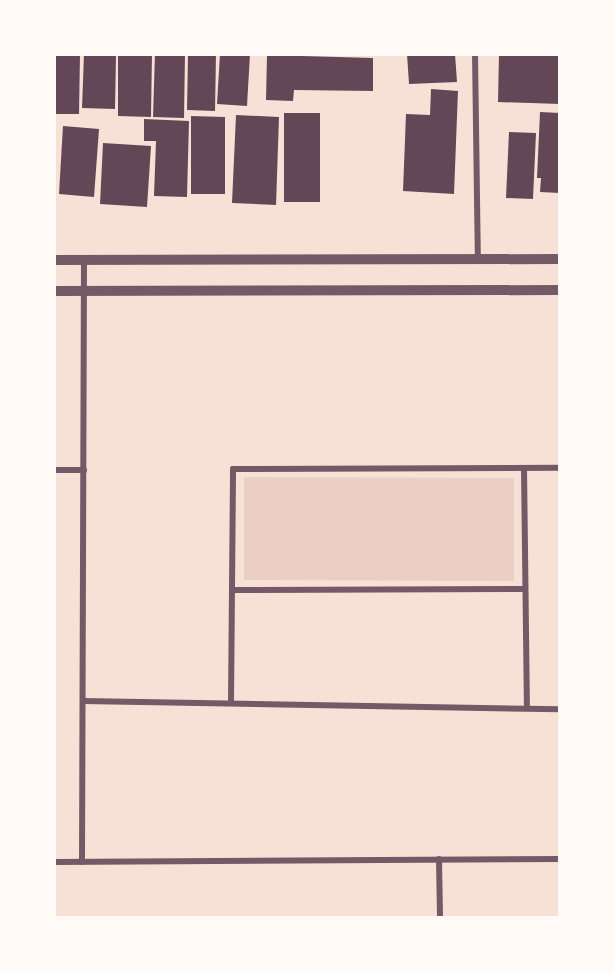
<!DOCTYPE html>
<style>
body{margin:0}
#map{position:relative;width:614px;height:972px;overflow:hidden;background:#f7e1d7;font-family:"Noto Sans",sans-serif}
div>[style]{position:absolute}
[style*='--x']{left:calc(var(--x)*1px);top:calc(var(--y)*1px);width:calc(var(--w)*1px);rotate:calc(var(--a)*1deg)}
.green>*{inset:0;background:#ebcfc5}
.building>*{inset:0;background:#644757}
.minor>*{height:6px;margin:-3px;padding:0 3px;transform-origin:3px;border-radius:3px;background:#755966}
.tertiary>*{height:10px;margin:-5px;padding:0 5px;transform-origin:5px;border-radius:5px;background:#755966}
span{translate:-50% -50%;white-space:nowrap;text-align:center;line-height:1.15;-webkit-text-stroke:6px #fffaf5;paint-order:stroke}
.frame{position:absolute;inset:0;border:56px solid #fffaf5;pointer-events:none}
</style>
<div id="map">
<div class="green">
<i style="clip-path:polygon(244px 477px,514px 478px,514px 581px,244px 580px)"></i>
</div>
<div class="building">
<i style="clip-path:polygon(54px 54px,80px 54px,79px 114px,54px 114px)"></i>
<i style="clip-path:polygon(84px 54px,116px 55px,115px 109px,82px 108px)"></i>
<i style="clip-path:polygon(118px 54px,152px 54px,151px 117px,118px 116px)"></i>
<i style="clip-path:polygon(155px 54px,185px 54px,184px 118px,153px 117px)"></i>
<i style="clip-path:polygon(188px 54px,216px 54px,215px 111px,187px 110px)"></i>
<i style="clip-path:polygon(220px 54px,250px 54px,247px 106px,217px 104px)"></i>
<i style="clip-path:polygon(407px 54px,455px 54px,457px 82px,409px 84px)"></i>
<i style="clip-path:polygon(499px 54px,560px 54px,560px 104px,498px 102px)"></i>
<i style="clip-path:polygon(267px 55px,373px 58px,373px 91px,294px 90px,293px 101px,266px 100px)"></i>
<i style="clip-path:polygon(431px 89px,458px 91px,454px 194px,403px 191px,406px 114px,430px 115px)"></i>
<i style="clip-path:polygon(540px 112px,560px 113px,560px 193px,540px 192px,541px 178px,537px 178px)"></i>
<i style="clip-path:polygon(284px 113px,320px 113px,320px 202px,284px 202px)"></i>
<i style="clip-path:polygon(236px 115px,279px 117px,276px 205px,232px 203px)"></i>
<i style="clip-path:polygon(191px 116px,225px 117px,225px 194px,191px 194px)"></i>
<i style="clip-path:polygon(144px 119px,189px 121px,187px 197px,154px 196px,156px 141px,144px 141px)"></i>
<i style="clip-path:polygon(63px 126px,99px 129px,94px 197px,59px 194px)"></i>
<i style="clip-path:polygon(509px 132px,536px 133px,533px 199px,506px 198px)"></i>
<i style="clip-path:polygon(103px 143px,151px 146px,147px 207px,100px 204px)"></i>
</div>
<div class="minor">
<i style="--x:475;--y:54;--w:205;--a:89.2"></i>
<i style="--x:524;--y:468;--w:240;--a:89.3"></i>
<i style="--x:54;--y:470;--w:30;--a:0"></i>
<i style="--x:232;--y:590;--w:293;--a:-0.2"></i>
<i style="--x:83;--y:701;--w:477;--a:1"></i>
<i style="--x:231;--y:703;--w:234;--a:-89.5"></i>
<i style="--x:233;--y:469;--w:327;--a:-0.2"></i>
<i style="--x:439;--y:859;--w:59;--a:89"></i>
<i style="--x:54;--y:862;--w:506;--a:-0.34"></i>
<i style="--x:82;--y:862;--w:602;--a:-89.81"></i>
</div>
<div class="tertiary">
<i style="--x:54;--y:260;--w:506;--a:-0.11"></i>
<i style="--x:54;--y:291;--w:506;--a:-0.11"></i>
</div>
<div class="frame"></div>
</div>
